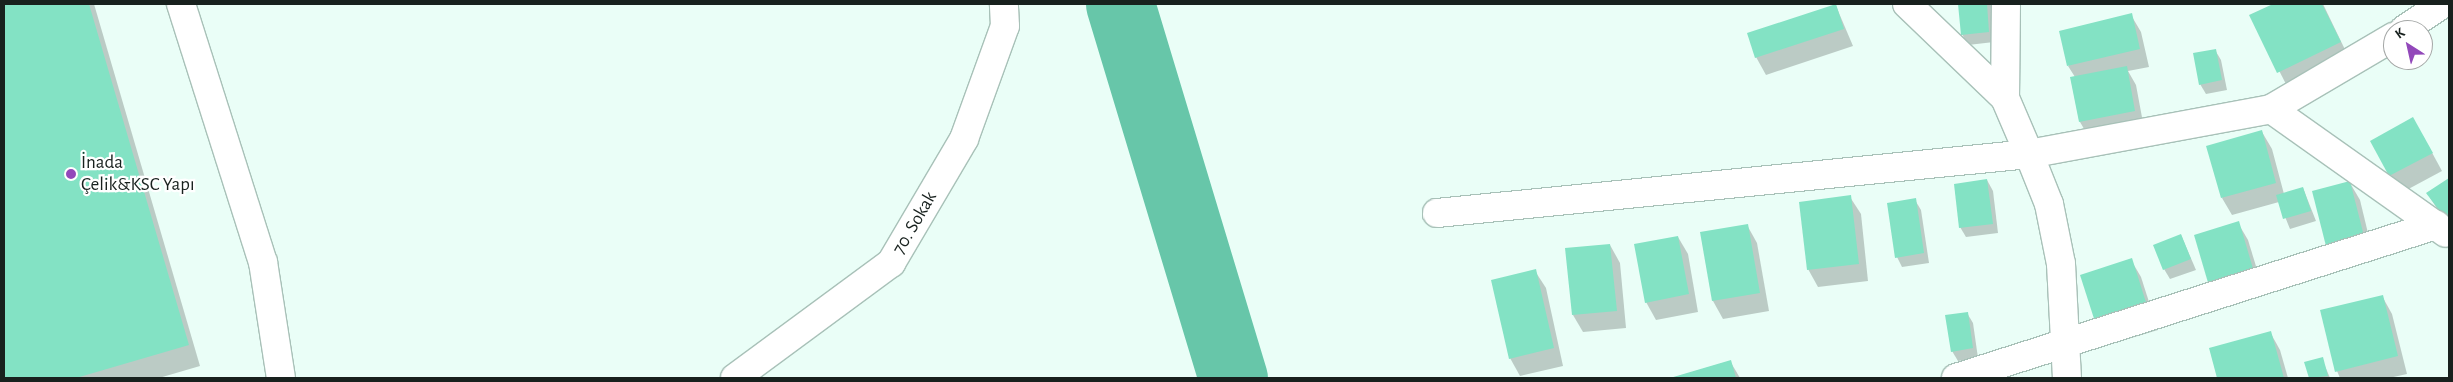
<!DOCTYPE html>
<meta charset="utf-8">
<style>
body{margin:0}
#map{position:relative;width:2453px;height:382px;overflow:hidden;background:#eafef7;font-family:"Alegreya Sans",sans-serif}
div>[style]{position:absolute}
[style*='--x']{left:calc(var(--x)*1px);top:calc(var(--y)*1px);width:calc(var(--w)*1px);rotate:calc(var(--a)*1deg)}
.shadow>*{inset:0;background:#0003}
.river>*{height:69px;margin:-34.5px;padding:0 34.5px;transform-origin:34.5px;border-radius:34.5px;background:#67c6a9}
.building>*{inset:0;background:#83e2c4}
.roads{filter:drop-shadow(1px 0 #a8c1b8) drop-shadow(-1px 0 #a8c1b8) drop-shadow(0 1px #a8c1b8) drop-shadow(0 -1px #a8c1b8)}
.street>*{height:28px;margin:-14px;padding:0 14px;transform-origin:14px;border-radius:14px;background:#fff}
.dots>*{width:14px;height:14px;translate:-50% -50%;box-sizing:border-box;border:2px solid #fff;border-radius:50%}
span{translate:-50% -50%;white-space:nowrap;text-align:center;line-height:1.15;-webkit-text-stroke:4.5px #fff;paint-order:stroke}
.poi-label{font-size:19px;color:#18211e}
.left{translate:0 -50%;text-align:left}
.street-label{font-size:19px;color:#18211e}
.frame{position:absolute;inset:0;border:5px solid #18211e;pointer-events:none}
.north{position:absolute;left:2383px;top:20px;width:50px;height:50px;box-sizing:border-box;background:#fff;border:1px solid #a3a6a5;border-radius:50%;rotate:325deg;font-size:14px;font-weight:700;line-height:20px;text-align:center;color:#18211e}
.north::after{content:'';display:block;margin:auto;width:18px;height:22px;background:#9248ba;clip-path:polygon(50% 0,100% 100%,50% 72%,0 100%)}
</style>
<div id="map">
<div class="shadow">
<i style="clip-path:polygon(4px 4px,94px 4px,200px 366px,159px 378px,4px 378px)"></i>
<i style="clip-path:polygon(1960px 4px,1991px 4px,1994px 42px,1968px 45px,1962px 34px)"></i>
<i style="clip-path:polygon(2275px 4px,2323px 4px,2350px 60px,2289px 90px,2251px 16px)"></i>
<i style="clip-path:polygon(1836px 6px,1853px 46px,1766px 75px,1756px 57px)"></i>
<i style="clip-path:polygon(2131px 15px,2141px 32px,2149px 67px,2128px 71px,2136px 85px,2144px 128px,2090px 139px,2080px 122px,2075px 77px,2068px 66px)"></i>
<i style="clip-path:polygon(2215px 50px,2221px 60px,2227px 90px,2206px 94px,2200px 84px)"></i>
<i style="clip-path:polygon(2262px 132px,2272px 149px,2284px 194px,2303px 188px,2316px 221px,2290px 229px,2279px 202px,2232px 215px,2222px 198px)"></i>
<i style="clip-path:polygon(2423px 136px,2442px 171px,2401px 193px,2372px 141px)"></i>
<i style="clip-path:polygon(2449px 179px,2449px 227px,2427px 193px)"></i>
<i style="clip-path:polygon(1987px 180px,1993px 191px,1998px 233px,1966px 237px,1960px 227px)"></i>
<i style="clip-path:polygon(2350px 183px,2360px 200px,2374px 258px,2328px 249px)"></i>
<i style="clip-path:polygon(1850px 197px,1861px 214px,1868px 281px,1818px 287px,1808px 269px)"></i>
<i style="clip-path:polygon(1915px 200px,1921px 210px,1929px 263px,1902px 267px,1897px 257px)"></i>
<i style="clip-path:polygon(2238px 223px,2248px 240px,2263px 289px,2210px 285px)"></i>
<i style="clip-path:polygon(1747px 225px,1757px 243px,1769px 311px,1723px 319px,1713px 301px,1701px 233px)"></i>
<i style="clip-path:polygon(2181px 235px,2196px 270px,2170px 279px,2164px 269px)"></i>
<i style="clip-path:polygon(1678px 237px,1688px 254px,1698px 312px,1656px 320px,1646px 302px)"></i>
<i style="clip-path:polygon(1610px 245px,1620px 263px,1626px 328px,1583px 332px,1573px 315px)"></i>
<i style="clip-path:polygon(2131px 260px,2141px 277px,2158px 330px,2108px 345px,2098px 328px)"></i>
<i style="clip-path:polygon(1535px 271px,1546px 288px,1563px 366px,1520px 376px,1510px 358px)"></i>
<i style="clip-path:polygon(2382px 296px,2392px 314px,2407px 374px,2389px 378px,2340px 378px,2337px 371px)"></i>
<i style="clip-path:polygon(1967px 313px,1973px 323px,1978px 358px,1958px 361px,1952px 351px)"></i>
<i style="clip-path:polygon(2270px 332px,2280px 350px,2288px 378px,2219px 378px,2210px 349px)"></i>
<i style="clip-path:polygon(2322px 359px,2330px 378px,2310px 378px,2306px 363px)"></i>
<i style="clip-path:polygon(1730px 361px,1740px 378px,1672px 378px)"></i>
</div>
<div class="river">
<i style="--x:1120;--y:4;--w:391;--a:73.2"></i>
</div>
<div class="building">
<i style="clip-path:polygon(4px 4px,89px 4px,189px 345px,76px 378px,4px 378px)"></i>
<i style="clip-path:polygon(1836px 4px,1844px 29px,1755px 58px,1747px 33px)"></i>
<i style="clip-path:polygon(1958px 4px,1987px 4px,1989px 32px,1961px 35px)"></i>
<i style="clip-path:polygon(2273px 4px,2322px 4px,2341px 42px,2277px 73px,2249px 15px)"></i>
<i style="clip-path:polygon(2132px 13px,2140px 49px,2067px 66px,2059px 31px)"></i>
<i style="clip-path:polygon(2216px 49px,2222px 80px,2199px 85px,2193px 53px)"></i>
<i style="clip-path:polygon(2127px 66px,2135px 111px,2079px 122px,2070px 77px)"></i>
<i style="clip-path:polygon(2413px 117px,2433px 153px,2389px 176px,2370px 141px)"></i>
<i style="clip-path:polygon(2262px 130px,2276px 183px,2221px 198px,2206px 146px)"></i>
<i style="clip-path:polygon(2449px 178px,2449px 217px,2442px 214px,2426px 193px)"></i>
<i style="clip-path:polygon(1987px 179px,1993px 224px,1959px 228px,1954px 184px)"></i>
<i style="clip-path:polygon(2350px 181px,2365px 240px,2327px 250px,2312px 191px)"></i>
<i style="clip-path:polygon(2303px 187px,2311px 211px,2283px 219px,2276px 195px)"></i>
<i style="clip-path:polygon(1851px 195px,1859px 264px,1807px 270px,1799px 202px)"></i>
<i style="clip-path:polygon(1916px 198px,1924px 253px,1895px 258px,1887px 203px)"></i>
<i style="clip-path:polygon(2239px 221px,2254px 272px,2209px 286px,2194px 235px)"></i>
<i style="clip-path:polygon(1748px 224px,1760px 293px,1712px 301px,1700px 232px)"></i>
<i style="clip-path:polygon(2181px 234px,2191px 259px,2163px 270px,2153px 245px)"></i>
<i style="clip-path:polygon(1678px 236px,1689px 294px,1645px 303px,1634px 244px)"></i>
<i style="clip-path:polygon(1610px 244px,1617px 311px,1572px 315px,1565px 248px)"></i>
<i style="clip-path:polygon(2132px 258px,2149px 312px,2097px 328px,2080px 275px)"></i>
<i style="clip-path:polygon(1536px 269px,1554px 348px,1509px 359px,1491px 280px)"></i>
<i style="clip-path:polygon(2383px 295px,2398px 356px,2335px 372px,2320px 310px)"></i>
<i style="clip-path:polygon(1968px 312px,1973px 348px,1951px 352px,1945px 315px)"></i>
<i style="clip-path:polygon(2271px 331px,2284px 378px,2217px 378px,2209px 348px)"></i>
<i style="clip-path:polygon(2323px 357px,2328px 376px,2309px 378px,2304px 362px)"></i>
<i style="clip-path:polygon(1731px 360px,1736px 378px,1670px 378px)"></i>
</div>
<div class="roads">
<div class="street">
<i style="--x:181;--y:4;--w:271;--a:72.4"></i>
<i style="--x:263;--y:262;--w:117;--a:81.2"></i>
<i style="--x:1907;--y:4;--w:136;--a:43.8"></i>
<i style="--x:2005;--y:98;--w:61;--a:66.8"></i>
<i style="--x:2029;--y:154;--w:54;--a:68.2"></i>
<i style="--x:2049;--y:204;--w:61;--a:78.7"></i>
<i style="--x:2061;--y:264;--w:114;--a:87"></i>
<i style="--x:2404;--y:30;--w:46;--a:-34.4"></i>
<i style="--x:2005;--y:98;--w:94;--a:-89.4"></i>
<i style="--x:2271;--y:109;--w:214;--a:35.3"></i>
<i style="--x:1437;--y:213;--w:595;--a:-5.69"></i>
<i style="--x:2029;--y:154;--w:246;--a:-10.5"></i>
<i style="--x:2271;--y:109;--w:142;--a:-30.5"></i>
<i style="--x:735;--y:378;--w:194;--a:-36.4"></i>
<i style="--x:891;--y:263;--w:144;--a:-59.5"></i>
<i style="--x:964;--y:139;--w:120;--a:-70.1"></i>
<i style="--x:1005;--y:26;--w:22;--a:-93"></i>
<i style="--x:1956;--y:378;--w:504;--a:-17.68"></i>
</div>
</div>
<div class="dots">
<i style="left:71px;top:174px;background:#9248ba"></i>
</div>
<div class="poi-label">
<span class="left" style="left:81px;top:174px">İnada<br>Çelik&amp;KSC Yapı</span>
</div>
<div class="street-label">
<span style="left:915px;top:223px;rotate:-60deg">70. Sokak</span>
</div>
<div class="frame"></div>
<div class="north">K</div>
</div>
